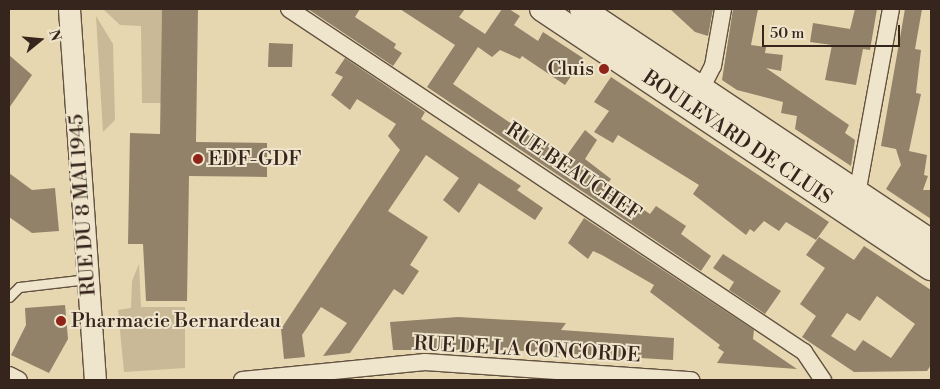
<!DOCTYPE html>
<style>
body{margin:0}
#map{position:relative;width:940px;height:389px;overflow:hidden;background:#e7d7b0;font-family:"Libre Bodoni",serif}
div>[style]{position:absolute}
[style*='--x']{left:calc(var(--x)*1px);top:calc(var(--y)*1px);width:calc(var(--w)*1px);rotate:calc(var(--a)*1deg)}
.green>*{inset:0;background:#c9b997}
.building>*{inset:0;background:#928269}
.roads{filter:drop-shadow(1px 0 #625241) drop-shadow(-1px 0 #625241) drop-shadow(0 1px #625241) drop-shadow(0 -1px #625241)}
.service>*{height:9px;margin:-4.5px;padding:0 4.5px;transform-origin:4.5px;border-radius:4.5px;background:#efe5cc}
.minor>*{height:16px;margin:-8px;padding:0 8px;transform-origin:8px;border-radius:8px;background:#efe5cc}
.tertiary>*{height:21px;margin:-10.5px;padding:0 10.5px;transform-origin:10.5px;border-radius:10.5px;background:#efe5cc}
.secondary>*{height:24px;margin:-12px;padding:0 12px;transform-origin:12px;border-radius:12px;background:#efe5cc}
.dots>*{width:14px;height:14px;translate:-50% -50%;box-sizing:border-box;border:2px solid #efe5cc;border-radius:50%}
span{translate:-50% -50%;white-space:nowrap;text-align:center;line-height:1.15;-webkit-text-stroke:4px #efe5cc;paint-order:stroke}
.poi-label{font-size:20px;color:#36251c}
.right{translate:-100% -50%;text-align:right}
.left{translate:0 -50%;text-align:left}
.street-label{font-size:20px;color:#36251c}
.frame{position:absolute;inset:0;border:10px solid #36251c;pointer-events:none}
.north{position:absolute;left:15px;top:15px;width:50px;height:50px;-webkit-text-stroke:4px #efe5cc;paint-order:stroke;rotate:73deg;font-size:14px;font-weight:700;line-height:20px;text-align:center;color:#36251c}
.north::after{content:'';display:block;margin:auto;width:18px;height:22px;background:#36251c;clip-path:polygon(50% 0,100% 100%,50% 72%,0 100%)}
.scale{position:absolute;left:762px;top:25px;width:138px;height:22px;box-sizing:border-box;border:2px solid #36251c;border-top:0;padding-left:6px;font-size:15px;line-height:18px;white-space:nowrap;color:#36251c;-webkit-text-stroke:4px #efe5cc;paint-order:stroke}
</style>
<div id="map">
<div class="green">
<i style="clip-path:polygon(103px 9px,162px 9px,161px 103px,142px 103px,141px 26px,120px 25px)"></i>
<i style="clip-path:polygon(96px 16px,113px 44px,115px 120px,103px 132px)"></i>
<i style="clip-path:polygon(139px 264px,141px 307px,185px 307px,185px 368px,124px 372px,118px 310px,131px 308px,132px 281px)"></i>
</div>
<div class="building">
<i style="clip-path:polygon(162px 9px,198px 9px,196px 142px,267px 143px,267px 177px,189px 176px,187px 301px,146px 301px,143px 244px,128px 244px,130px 133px,160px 134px)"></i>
<i style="clip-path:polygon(308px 9px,360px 9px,355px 17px,396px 44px,394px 48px,402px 53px,393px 66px)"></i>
<i style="clip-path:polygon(400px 9px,465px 9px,459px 17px,485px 34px,502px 9px,509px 9px,520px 16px,514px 25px,538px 41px,543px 32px,583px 58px,565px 85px,522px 56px,520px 59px,500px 50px,492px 57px,478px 47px,453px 84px,531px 137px,533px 133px,567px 155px,585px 130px,597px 140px,585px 159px,611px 179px,607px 185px,650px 214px,656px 206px,686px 226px,681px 234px,711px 256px,701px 271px,427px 87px,455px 45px)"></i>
<i style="clip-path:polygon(670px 9px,713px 9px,708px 36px,695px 32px)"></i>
<i style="clip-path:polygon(733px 9px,758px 9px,751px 45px,766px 47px,765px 53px,783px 55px,781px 71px,766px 68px,849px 125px,845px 133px,855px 140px,851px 166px,795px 129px,797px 116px,781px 113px,783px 102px,737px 90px,722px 80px)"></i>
<i style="clip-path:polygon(855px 9px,877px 9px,870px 50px,863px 49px,856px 85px,825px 80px,832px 45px,810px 42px,813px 23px,850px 29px)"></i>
<i style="clip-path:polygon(905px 9px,922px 9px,915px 49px,921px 50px,916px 93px,921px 94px,909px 151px,927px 155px,924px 175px,928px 176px,923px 190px,931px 190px,931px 219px,886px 189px,901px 165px,896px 149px,881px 146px)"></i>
<i style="clip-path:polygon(269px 43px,293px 44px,292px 67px,268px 67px)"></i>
<i style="clip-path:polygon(9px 55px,32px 75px,9px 108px)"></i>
<i style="clip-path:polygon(345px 58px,425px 112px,421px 119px,521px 186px,517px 190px,543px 208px,535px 220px,479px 183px,459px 213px,443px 200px,459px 178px,426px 155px,388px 211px,428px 237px,410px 265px,419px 271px,403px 295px,394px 289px,350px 353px,323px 356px,347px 323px,321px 307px,302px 335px,305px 357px,284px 359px,281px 329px,400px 150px,388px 136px,396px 124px,357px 99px,350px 110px,331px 95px,343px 77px,335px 73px)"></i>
<i style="clip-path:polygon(611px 77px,829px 222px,816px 240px,786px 222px,779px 231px,764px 221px,754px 232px,750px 229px,746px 235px,693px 194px,699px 185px,618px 135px,613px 143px,594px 132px,609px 111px,594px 102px)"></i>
<i style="clip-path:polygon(9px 173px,32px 190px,55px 188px,59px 231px,32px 233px,9px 217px)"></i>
<i style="clip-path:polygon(584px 218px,754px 330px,753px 339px,797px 369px,717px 363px,724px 352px,718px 348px,720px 345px,650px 292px,654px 285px,602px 255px,593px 251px,588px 259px,568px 243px)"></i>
<i style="clip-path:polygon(evenodd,819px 237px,854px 260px,864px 246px,931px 290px,931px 365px,927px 371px,854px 372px,802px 337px,816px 316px,800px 304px,825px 268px,806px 255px,819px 237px,877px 296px,915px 324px,891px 358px,863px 340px,855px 351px,831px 336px,847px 313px,860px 321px,877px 296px)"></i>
<i style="clip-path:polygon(723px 254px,781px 291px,765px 314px,729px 290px,734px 282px,713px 268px)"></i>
<i style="clip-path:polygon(65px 305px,68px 339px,49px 373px,11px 355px,26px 325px,25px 308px)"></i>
<i style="clip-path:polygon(458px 317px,566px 323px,561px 330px,674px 338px,673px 360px,509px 350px,393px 350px,390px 322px)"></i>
</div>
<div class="roads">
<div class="service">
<i style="--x:9;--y:297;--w:14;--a:-45"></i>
<i style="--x:19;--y:287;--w:69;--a:-6.6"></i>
</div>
<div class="minor">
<i style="--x:289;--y:9;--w:619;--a:33.66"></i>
<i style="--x:804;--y:352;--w:34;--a:56"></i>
<i style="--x:697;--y:97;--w:35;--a:-63"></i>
<i style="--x:713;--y:66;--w:58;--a:-80"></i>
<i style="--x:857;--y:194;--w:188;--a:-79.6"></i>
<i style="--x:9;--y:375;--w:11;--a:27"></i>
<i style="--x:242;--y:380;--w:184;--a:-5.6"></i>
<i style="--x:425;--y:362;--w:267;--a:3.9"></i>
</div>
<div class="tertiary">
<i style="--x:69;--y:9;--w:372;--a:86"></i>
</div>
<div class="secondary">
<i style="--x:542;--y:9;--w:467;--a:33.7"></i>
<i style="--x:582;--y:9;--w:420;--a:33.7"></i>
</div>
</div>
<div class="dots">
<i style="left:604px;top:69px;background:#8f2418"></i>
<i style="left:198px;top:159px;background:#8f2418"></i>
<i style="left:61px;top:321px;background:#8f2418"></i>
</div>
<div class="poi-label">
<span class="right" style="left:594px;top:69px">Cluis</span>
<span class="left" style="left:208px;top:159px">EDF-GDF</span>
<span class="left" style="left:71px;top:321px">Pharmacie Bernardeau</span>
</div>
<div class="street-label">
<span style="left:737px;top:138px;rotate:34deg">BOULEVARD DE CLUIS</span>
<span style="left:573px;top:172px;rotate:34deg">RUE BEAUCHEF</span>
<span style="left:83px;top:205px;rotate:-94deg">RUE DU 8 MAI 1945</span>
<span style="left:527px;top:350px;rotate:3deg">RUE DE LA CONCORDE</span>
</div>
<div class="frame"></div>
<div class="north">N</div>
<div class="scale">50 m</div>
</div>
